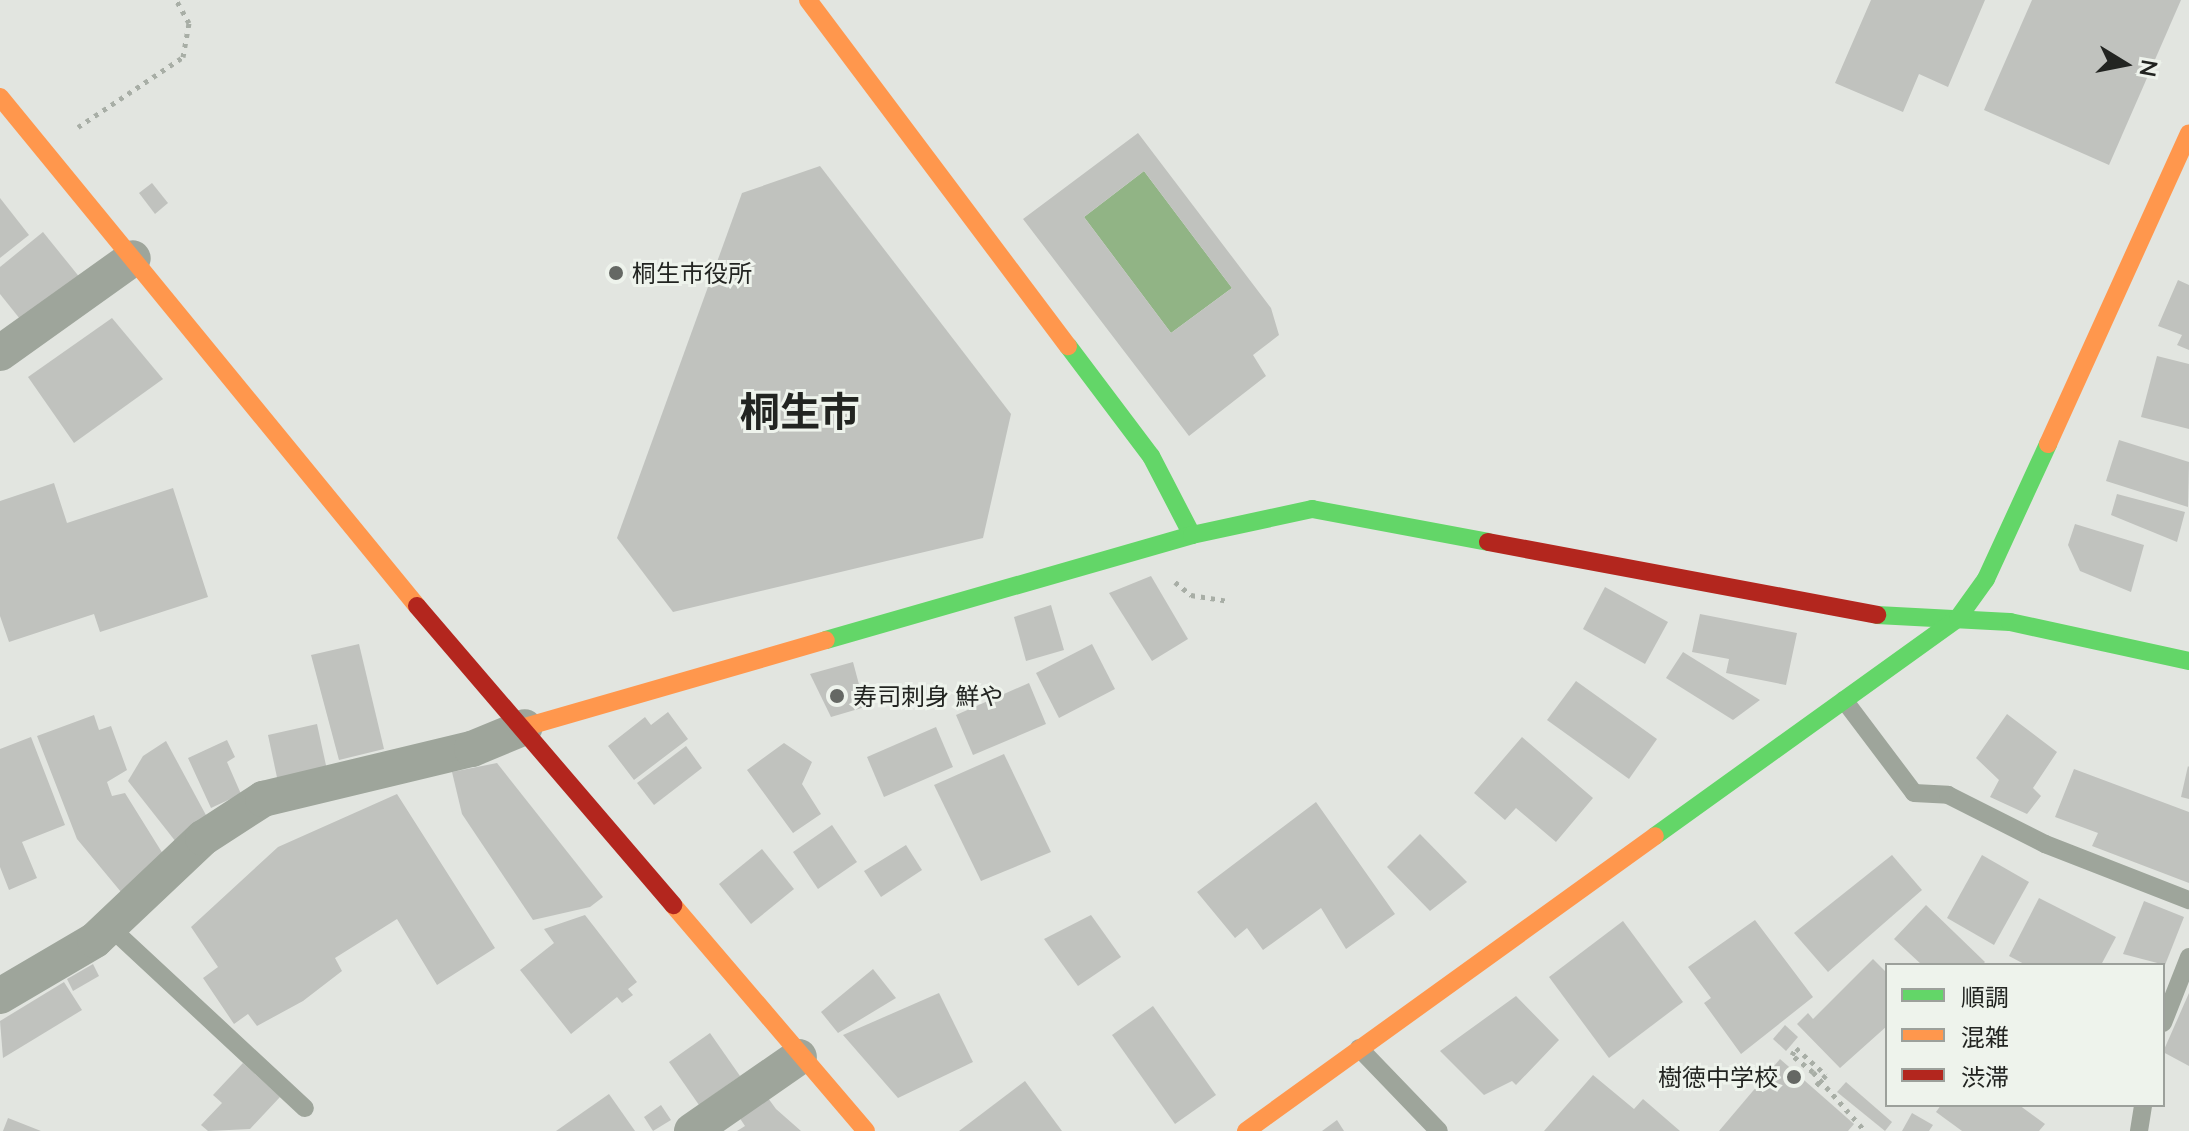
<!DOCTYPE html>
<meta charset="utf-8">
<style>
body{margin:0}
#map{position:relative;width:2189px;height:1131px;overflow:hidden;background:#e2e5e0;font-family:Lato,"Noto Sans JP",sans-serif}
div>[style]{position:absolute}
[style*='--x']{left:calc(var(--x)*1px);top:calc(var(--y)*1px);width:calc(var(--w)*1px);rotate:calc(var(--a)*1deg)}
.water>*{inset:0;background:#91b485}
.building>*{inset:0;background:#c0c2be}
.path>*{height:5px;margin-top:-2.5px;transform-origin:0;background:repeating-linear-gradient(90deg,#a8aea6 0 4px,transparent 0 10px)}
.lane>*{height:18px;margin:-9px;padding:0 9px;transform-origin:9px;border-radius:9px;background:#9ea59b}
.street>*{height:36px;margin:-18px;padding:0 18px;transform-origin:18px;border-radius:18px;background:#9ea59b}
.fast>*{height:18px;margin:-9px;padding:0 9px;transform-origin:9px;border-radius:9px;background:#63d668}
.slow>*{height:18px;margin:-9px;padding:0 9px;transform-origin:9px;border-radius:9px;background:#ff974d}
.jam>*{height:18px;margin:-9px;padding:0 9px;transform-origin:9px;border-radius:9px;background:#b3261e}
.path-bridge>*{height:5px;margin-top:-2.5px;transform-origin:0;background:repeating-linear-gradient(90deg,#a8aea6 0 4px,transparent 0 10px)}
.dots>*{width:22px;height:22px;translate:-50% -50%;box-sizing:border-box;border:4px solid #eef3ec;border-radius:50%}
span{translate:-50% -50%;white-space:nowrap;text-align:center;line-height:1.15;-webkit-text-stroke:6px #eef3ec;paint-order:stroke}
.poi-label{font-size:24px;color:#222421}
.left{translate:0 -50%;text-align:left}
.right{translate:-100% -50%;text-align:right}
.town-label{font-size:40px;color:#222421;font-weight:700}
.legend{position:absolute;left:1885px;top:963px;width:280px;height:144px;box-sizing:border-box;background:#eef3ec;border:2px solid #9ca09b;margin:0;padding:10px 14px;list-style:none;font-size:24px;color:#222421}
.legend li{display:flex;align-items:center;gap:16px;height:40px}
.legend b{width:40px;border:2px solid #9ca09b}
.north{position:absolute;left:2085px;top:24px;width:80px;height:80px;-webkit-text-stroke:6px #eef3ec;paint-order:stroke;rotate:100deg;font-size:22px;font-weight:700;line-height:32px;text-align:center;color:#222421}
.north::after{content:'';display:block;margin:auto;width:28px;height:36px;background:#222421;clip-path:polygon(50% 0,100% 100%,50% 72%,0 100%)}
</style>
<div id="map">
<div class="water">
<i style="clip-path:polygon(1144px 171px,1232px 288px,1171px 333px,1084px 217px)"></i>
</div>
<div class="building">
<i style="clip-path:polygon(1871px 0,1985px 0,1948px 87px,1919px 74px,1903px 112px,1835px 83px)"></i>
<i style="clip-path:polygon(2032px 0,2181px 0,2109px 165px,1984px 110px)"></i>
<i style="clip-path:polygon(evenodd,1138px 133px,1271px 308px,1279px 335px,1253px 355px,1266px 376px,1189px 436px,1023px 219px,1138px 133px,1144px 171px,1232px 288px,1171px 333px,1084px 217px,1144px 171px)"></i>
<i style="clip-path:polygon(820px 166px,1011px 414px,983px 538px,673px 612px,617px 538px,742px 193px)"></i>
<i style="clip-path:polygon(152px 183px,168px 203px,155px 214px,139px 193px)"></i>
<i style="clip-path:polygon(0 198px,29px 235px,0 258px)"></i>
<i style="clip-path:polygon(43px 232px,81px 279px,24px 324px,0 294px,0 267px)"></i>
<i style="clip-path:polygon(2178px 280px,2189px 285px,2189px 350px,2177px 345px,2182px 335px,2158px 326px)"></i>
<i style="clip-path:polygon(112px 318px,163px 379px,74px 443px,28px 377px)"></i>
<i style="clip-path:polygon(2157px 356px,2189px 364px,2189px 429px,2141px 417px)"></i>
<i style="clip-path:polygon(2119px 440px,2189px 462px,2188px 507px,2106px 481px)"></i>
<i style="clip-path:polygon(54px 483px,67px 523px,173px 488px,208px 597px,100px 632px,94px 614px,9px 642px,0 616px,0 501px)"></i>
<i style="clip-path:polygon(2117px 494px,2185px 512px,2177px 542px,2111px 515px)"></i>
<i style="clip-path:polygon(2075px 524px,2144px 545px,2131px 592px,2080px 571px,2068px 545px)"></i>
<i style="clip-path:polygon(1151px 576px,1188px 639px,1152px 661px,1109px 593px)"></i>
<i style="clip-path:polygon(1605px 587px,1668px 622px,1645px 664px,1583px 629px)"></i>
<i style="clip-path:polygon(1051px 605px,1064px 650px,1026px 661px,1014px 617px)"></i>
<i style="clip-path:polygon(1700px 614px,1797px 633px,1786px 685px,1726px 673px,1729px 659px,1692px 652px)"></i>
<i style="clip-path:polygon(359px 644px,384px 749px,339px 760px,311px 655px)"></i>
<i style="clip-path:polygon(1092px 644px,1115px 689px,1059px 718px,1036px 673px)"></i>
<i style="clip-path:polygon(1683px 652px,1760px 700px,1733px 720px,1666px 678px)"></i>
<i style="clip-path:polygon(853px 662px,865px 707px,831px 717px,810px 674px)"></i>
<i style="clip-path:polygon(1576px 681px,1657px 739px,1629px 779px,1547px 720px)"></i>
<i style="clip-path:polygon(1029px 683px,1046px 724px,973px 755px,956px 715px)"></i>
<i style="clip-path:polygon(668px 712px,688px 739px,634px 780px,608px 746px,645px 717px,651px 725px)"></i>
<i style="clip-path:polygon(2007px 714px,2057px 752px,2033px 788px,2041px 796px,2027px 814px,1990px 797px,1999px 780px,1976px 758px)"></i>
<i style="clip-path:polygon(94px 715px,99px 730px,111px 726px,127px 770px,107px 782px,112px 796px,125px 793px,163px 854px,121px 892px,77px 839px,37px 736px)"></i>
<i style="clip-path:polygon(317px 724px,327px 770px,278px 782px,268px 735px)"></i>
<i style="clip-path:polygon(936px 727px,953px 767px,884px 797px,867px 757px)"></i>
<i style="clip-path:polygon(31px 737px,65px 825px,22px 842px,37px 878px,9px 890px,0 867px,0 749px)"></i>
<i style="clip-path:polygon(1522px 737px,1593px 798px,1556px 842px,1516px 808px,1505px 820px,1474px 793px)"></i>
<i style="clip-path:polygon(227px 740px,235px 757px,227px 762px,241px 794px,211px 808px,188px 758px)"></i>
<i style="clip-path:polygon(166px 741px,207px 817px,176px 842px,128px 781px,143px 756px)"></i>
<i style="clip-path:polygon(784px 743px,812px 762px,802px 784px,821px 814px,793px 833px,747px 770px)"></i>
<i style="clip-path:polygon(686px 746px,702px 768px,654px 805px,637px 783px)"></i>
<i style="clip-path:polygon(1004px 754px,1051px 852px,981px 881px,934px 785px)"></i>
<i style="clip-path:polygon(497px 763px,603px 897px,590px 907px,533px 920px,462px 814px,452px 772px)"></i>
<i style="clip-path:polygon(2188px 766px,2189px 767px,2189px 799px,2181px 797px)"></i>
<i style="clip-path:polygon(2074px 769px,2189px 812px,2189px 883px,2092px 846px,2098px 833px,2055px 817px)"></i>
<i style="clip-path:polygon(397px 794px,495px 948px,437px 985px,397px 919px,335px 958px,342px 971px,303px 1001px,257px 1026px,248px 1014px,234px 1024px,203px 978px,218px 967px,191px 927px,278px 847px)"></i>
<i style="clip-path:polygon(1316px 802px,1395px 914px,1346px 949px,1321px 908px,1263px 950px,1247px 928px,1235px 938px,1197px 892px)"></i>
<i style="clip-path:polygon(832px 825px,857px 862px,818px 889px,793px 852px)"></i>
<i style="clip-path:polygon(1420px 834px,1467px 882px,1430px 911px,1387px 867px)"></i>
<i style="clip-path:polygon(906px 845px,922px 870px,881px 897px,864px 871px)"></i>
<i style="clip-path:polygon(762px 849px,794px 889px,751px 924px,719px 884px)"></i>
<i style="clip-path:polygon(1892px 855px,1922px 890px,1828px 972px,1794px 933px)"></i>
<i style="clip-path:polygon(1982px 855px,2029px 882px,1994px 945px,1947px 918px)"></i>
<i style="clip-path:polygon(2039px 898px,2116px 937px,2101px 965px,2026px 965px,2009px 956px)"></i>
<i style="clip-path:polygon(2144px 901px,2184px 917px,2165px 965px,2123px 954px)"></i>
<i style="clip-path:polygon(1926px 905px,1985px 962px,1982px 965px,1922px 965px,1894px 939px)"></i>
<i style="clip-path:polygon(585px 915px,637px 982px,628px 989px,633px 995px,622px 1003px,617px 997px,571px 1034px,520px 970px,554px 943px,544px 929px)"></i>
<i style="clip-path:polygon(1091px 915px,1121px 957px,1078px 986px,1044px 939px)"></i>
<i style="clip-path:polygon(1755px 920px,1813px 997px,1741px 1054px,1704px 1003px,1711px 998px,1688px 967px)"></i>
<i style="clip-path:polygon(1623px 921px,1683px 1002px,1609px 1058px,1549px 977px)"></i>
<i style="clip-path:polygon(1873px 959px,1887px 973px,1887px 1026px,1840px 1068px,1797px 1024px,1808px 1013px,1813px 1019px)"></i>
<i style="clip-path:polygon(93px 964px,99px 976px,73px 991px,67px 979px)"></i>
<i style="clip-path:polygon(873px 969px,896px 998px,838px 1033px,821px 1012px)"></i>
<i style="clip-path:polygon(64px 982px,82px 1010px,3px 1058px,0 1021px)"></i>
<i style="clip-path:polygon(939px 993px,973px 1062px,898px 1098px,843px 1035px)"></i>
<i style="clip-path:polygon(2189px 993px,2189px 1066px,2163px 1052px)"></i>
<i style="clip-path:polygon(1516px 996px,1559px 1040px,1516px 1085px,1512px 1081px,1484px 1095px,1440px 1051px)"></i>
<i style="clip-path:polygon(1153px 1006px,1216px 1095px,1175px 1124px,1112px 1035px)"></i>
<i style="clip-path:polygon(1785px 1025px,1798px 1037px,1786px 1051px,1773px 1039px)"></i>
<i style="clip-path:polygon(710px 1033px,740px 1076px,699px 1105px,669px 1062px)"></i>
<i style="clip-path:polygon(1780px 1059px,1854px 1124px,1848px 1131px,1719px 1131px)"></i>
<i style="clip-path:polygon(243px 1063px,280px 1097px,250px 1129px,208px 1131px,201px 1125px,222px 1103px,213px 1095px)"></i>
<i style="clip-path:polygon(1593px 1075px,1634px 1109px,1643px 1099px,1680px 1131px,1544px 1131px)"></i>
<i style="clip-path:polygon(1025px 1081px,1062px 1131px,959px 1131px)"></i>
<i style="clip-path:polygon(1846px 1082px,1892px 1122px,1885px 1131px,1837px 1092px)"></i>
<i style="clip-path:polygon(609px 1094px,635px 1131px,556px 1131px)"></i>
<i style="clip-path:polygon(768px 1098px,776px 1109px,801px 1131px,737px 1131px,745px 1126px,739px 1117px)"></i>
<i style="clip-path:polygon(661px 1105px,671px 1120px,653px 1131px,644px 1117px)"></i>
<i style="clip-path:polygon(1941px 1105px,2019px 1105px,2045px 1124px,2039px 1131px,1962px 1131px,1936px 1112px)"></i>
<i style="clip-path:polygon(1912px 1113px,1933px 1125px,1929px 1131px,1902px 1131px)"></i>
<i style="clip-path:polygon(8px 1118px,41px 1131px,3px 1131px)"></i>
<i style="clip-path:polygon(1337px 1120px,1344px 1131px,1322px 1131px)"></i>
</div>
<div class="path">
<i style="--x:78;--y:127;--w:126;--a:-33.7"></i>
<i style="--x:183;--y:57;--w:35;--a:-80"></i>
<i style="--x:189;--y:23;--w:26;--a:-119"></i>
<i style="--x:1175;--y:582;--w:21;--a:39"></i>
<i style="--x:1191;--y:595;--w:39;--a:9"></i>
<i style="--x:1813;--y:1072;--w:79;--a:48.6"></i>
</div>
<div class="lane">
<i style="--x:1844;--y:700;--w:116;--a:53"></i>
<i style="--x:1914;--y:793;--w:34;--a:3"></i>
<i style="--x:1948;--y:795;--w:109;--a:26.8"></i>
<i style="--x:2045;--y:844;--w:155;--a:21.3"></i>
<i style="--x:110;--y:927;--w:266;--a:42.9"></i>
<i style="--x:2163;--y:1023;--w:71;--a:-68.5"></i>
<i style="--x:1359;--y:1048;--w:115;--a:46.1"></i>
<i style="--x:2139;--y:1131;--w:26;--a:-81"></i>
</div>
<div class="street">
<i style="--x:0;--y:353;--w:163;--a:-35.5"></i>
<i style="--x:0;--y:996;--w:110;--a:-30.5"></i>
<i style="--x:95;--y:940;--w:149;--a:-43.4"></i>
<i style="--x:203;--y:838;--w:72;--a:-33"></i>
<i style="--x:263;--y:799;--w:215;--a:-13.5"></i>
<i style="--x:472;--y:749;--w:57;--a:-22.5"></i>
<i style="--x:692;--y:1131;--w:130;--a:-34.7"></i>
</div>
<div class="fast">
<i style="--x:1068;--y:346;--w:138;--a:53"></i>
<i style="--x:1151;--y:456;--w:89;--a:62.6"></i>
<i style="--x:1877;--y:615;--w:133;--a:3"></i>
<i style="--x:2010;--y:622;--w:183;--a:12.3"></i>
<i style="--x:826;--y:640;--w:381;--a:-16"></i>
<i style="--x:1192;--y:535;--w:123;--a:-12.2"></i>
<i style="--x:1312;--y:509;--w:179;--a:10.6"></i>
<i style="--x:1655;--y:836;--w:373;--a:-35.7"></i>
<i style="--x:1958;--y:618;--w:48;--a:-54.3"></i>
<i style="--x:1986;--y:579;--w:149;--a:-65.3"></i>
</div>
<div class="slow">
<i style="--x:808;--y:0;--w:433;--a:53.1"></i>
<i style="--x:0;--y:97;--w:658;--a:50.67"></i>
<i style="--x:2048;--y:444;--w:341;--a:-65.6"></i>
<i style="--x:525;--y:727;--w:313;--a:-16.1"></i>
<i style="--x:673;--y:905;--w:297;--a:49.5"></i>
<i style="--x:1246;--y:1131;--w:504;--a:-35.8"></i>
</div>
<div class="jam">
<i style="--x:1488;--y:542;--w:396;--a:10.6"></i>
<i style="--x:417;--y:606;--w:394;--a:49.4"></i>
</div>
<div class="path-bridge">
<i style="--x:1813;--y:1072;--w:27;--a:-141"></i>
<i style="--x:1792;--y:1055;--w:8;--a:-60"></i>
<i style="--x:1796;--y:1048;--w:40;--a:42"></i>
<i style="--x:1826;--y:1075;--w:18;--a:133"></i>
</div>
<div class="dots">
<i style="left:616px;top:273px;background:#656864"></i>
<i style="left:837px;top:696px;background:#656864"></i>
<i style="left:1794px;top:1077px;background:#656864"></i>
</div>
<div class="poi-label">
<span class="left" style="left:632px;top:273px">桐生市役所</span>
<span class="left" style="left:853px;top:696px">寿司刺身 鮮や</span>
<span class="right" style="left:1778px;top:1077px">樹徳中学校</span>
</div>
<div class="town-label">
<span style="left:800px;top:411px">桐生市</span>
</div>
<ul class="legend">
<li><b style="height:10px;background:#63d668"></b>順調</li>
<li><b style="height:10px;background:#ff974d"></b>混雑</li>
<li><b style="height:10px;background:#b3261e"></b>渋滞</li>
</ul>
<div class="north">N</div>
</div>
